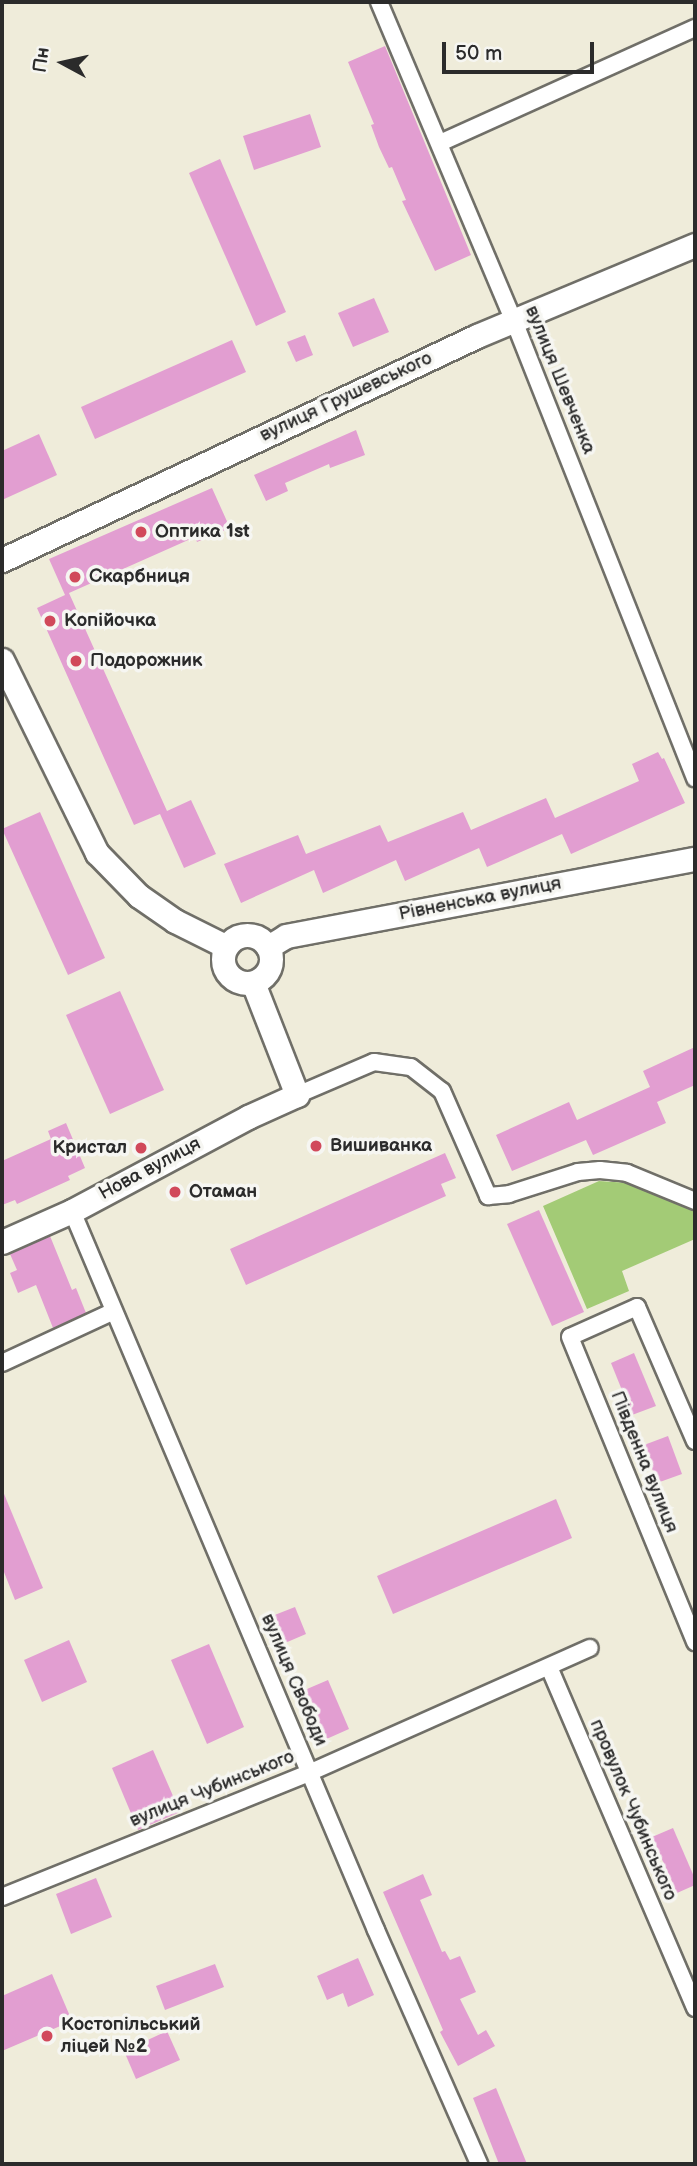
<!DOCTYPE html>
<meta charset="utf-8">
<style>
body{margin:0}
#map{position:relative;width:697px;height:2166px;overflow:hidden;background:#efecda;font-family:"Balsamiq Sans",sans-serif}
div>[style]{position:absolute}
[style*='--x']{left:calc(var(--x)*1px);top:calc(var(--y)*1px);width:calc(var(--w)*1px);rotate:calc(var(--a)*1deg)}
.green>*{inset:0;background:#a3cb76}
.building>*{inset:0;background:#e29ed1}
.roads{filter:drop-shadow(2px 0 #706f68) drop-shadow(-2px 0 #706f68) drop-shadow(0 2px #706f68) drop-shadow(0 -2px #706f68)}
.street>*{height:16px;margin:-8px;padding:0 8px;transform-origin:8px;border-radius:8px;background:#fff}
.secondary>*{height:23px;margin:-11.5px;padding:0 11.5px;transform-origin:11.5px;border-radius:11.5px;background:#fff}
.secondary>.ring{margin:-11.5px;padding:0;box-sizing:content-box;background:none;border:23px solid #fff;border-radius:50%}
.dots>*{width:19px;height:19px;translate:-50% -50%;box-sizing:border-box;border:4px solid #f6f6f2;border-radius:50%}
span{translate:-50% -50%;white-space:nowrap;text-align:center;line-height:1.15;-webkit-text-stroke:7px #f6f6f2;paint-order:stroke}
.street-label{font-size:19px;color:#2b2b2b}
.poi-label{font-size:19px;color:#2b2b2b;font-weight:700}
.left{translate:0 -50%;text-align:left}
.right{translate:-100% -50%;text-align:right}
.frame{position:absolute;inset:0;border:4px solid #2b2b2b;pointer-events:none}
.north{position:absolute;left:28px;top:28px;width:70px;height:70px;-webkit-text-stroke:5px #f6f6f2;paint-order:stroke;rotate:278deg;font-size:19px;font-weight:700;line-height:28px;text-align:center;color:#2b2b2b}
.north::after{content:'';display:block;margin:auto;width:24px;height:32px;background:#2b2b2b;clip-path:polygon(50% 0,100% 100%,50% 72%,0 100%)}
.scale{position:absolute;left:442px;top:42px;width:152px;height:32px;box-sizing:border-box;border:4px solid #2b2b2b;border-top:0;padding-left:9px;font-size:21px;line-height:24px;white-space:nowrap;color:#2b2b2b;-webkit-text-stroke:5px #f6f6f2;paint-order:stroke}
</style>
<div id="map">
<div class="green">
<i style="clip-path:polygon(599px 1181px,629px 1183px,693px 1209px,695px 1239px,622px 1271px,629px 1291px,587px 1309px,543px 1206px)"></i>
</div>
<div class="building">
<i style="clip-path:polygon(385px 46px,471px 255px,435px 271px,402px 201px,406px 200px,392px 167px,389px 168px,379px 147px,371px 125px,374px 124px,348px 62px)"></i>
<i style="clip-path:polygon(310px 114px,321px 147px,254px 170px,243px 136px)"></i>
<i style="clip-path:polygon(220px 159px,286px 312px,256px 326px,189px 173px)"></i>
<i style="clip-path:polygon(374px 298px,389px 332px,353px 347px,338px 313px)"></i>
<i style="clip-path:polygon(305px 335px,313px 355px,296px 362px,287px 342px)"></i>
<i style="clip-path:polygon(232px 340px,246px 372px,95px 439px,81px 407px)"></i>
<i style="clip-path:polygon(356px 430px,365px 455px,330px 468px,329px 464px,285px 483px,288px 491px,266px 501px,254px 475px)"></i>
<i style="clip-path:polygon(39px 434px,57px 475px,2px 500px,2px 451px)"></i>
<i style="clip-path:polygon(212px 488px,230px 528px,197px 542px,195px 537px,69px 593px,167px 811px,191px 800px,216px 854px,184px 868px,160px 814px,134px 825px,37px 608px,65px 595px,49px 559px)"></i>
<i style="clip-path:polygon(658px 752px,662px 759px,664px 758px,685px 803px,571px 854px,562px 834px,487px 867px,479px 848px,405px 881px,396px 860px,323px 893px,314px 870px,241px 903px,224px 864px,298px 835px,306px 854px,380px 825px,388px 842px,463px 812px,471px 830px,546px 798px,555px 818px,639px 781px,632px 764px)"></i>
<i style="clip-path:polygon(40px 812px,105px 958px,68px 975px,2px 829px)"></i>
<i style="clip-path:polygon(120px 991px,164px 1090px,110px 1114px,66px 1015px)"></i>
<i style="clip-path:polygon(695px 1047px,695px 1085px,657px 1102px,666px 1123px,593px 1155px,586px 1140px,512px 1171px,496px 1135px,569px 1102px,577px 1120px,650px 1087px,643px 1071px)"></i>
<i style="clip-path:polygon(66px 1123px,85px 1168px,68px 1176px,70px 1180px,17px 1204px,15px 1200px,2px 1205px,2px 1161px,51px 1139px,48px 1131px)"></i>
<i style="clip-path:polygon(445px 1153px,456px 1178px,441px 1184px,446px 1196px,246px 1285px,230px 1249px)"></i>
<i style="clip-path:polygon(539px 1210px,584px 1312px,552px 1326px,507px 1224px)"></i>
<i style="clip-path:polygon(50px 1236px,72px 1290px,76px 1288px,86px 1313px,53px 1328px,36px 1285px,18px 1293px,10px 1273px,17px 1270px,10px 1254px)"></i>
<i style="clip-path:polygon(634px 1353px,656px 1406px,632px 1415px,611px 1363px)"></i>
<i style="clip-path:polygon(668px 1436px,682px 1474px,657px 1483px,644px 1445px)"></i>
<i style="clip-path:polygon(2px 1489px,43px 1588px,15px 1600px,2px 1567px)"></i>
<i style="clip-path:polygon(556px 1499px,572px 1538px,393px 1614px,377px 1576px)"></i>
<i style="clip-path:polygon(295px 1607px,306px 1634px,278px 1646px,267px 1618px)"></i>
<i style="clip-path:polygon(69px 1640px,87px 1682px,42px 1702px,24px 1660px)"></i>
<i style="clip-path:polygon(209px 1644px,244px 1727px,207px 1744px,171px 1660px)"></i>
<i style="clip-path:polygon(328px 1680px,349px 1729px,322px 1741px,300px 1692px)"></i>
<i style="clip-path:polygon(153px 1750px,180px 1812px,138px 1830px,112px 1768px)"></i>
<i style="clip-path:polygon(673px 1828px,695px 1879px,695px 1885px,677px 1893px,652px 1837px)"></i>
<i style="clip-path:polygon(423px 1874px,432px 1895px,420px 1900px,442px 1952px,445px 1951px,450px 1960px,460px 1956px,476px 1992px,460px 1999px,478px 2035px,486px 2030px,495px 2046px,458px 2066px,440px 2032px,443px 2030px,383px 1892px)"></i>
<i style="clip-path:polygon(96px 1878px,112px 1917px,71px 1934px,56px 1894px)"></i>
<i style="clip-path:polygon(358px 1958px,374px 1995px,348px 2007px,343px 1993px,327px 2000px,317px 1976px)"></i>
<i style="clip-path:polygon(215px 1964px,224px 1987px,165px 2010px,156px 1986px)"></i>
<i style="clip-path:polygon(52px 1974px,72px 2021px,2px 2051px,2px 1996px)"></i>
<i style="clip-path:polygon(167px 2031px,180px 2060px,136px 2079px,124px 2051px)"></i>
<i style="clip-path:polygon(496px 2088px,527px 2164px,499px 2164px,473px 2098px)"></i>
</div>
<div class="roads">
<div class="street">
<i style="--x:379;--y:2;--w:346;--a:67.1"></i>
<i style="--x:514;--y:321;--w:492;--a:68.4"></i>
<i style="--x:440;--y:143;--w:280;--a:-24.3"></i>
<i style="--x:297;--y:1095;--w:84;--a:-23.2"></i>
<i style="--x:374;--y:1062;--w:37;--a:8"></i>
<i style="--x:411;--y:1067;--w:39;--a:38"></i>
<i style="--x:442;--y:1091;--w:115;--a:66.3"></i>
<i style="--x:488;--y:1196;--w:21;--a:-5"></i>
<i style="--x:509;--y:1194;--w:72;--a:-17.7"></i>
<i style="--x:578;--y:1172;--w:22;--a:-5"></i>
<i style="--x:600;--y:1170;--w:27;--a:6"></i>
<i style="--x:627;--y:1173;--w:74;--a:22.4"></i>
<i style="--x:72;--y:1211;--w:781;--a:67.08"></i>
<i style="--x:376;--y:1930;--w:256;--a:66.2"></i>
<i style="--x:2;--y:1363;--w:123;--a:-24.9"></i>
<i style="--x:695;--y:1441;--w:146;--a:-113.4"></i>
<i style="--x:637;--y:1307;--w:73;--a:155.9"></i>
<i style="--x:570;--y:1337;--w:330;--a:67.7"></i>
<i style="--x:549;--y:1667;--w:371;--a:66.8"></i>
<i style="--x:2;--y:1897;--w:333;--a:-22"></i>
<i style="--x:311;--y:1772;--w:305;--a:-24"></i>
</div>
<div class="secondary">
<i style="--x:2;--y:560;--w:525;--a:-25.25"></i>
<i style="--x:477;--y:336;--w:236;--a:-22.7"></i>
<i style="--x:2;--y:660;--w:215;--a:63.8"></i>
<i style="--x:97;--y:853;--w:60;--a:45.7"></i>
<i style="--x:139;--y:896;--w:44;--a:34.8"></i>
<i style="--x:175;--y:921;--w:56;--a:26.6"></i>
<i class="ring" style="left:223px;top:935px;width:25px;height:25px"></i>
<i style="--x:268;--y:947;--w:21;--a:-31"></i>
<i style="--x:286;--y:936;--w:416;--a:-10.7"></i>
<i style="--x:2;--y:1242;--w:77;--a:-23.9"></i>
<i style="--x:72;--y:1211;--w:200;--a:-28.1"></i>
<i style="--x:248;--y:1117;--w:54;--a:-24.2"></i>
<i style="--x:297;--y:1095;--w:120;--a:-111.4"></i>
</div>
</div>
<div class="dots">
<i style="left:141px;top:532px;background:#d1495b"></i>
<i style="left:75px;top:577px;background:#d1495b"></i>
<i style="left:50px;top:621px;background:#d1495b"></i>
<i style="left:76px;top:661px;background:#d1495b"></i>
<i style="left:316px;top:1146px;background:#d1495b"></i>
<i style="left:141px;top:1148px;background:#d1495b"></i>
<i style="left:175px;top:1192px;background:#d1495b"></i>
<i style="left:47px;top:2036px;background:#d1495b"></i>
</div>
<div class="street-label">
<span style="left:560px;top:380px;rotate:68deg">вулиця Шевченка</span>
<span style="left:346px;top:397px;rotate:-25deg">вулиця Грушевського</span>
<span style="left:480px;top:899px;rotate:-11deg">Рівненська вулиця</span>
<span style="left:150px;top:1169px;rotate:-28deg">Нова вулиця</span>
<span style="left:644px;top:1462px;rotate:68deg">Південна вулиця</span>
<span style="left:294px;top:1680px;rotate:67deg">вулиця Свободи</span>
<span style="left:212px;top:1789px;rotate:-22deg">вулиця Чубинського</span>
<span style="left:633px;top:1810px;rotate:67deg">провулок Чубинського</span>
</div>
<div class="poi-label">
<span class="left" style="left:155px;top:532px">Оптика 1st</span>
<span class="left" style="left:89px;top:577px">Скарбниця</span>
<span class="left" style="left:64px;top:621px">Копійочка</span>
<span class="left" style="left:90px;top:661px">Подорожник</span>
<span class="left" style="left:330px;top:1146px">Вишиванка</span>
<span class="right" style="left:127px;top:1148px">Кристал</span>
<span class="left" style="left:189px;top:1192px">Отаман</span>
<span class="left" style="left:61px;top:2036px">Костопільський<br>ліцей №2</span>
</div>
<div class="frame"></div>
<div class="north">Пн</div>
<div class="scale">50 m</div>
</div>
